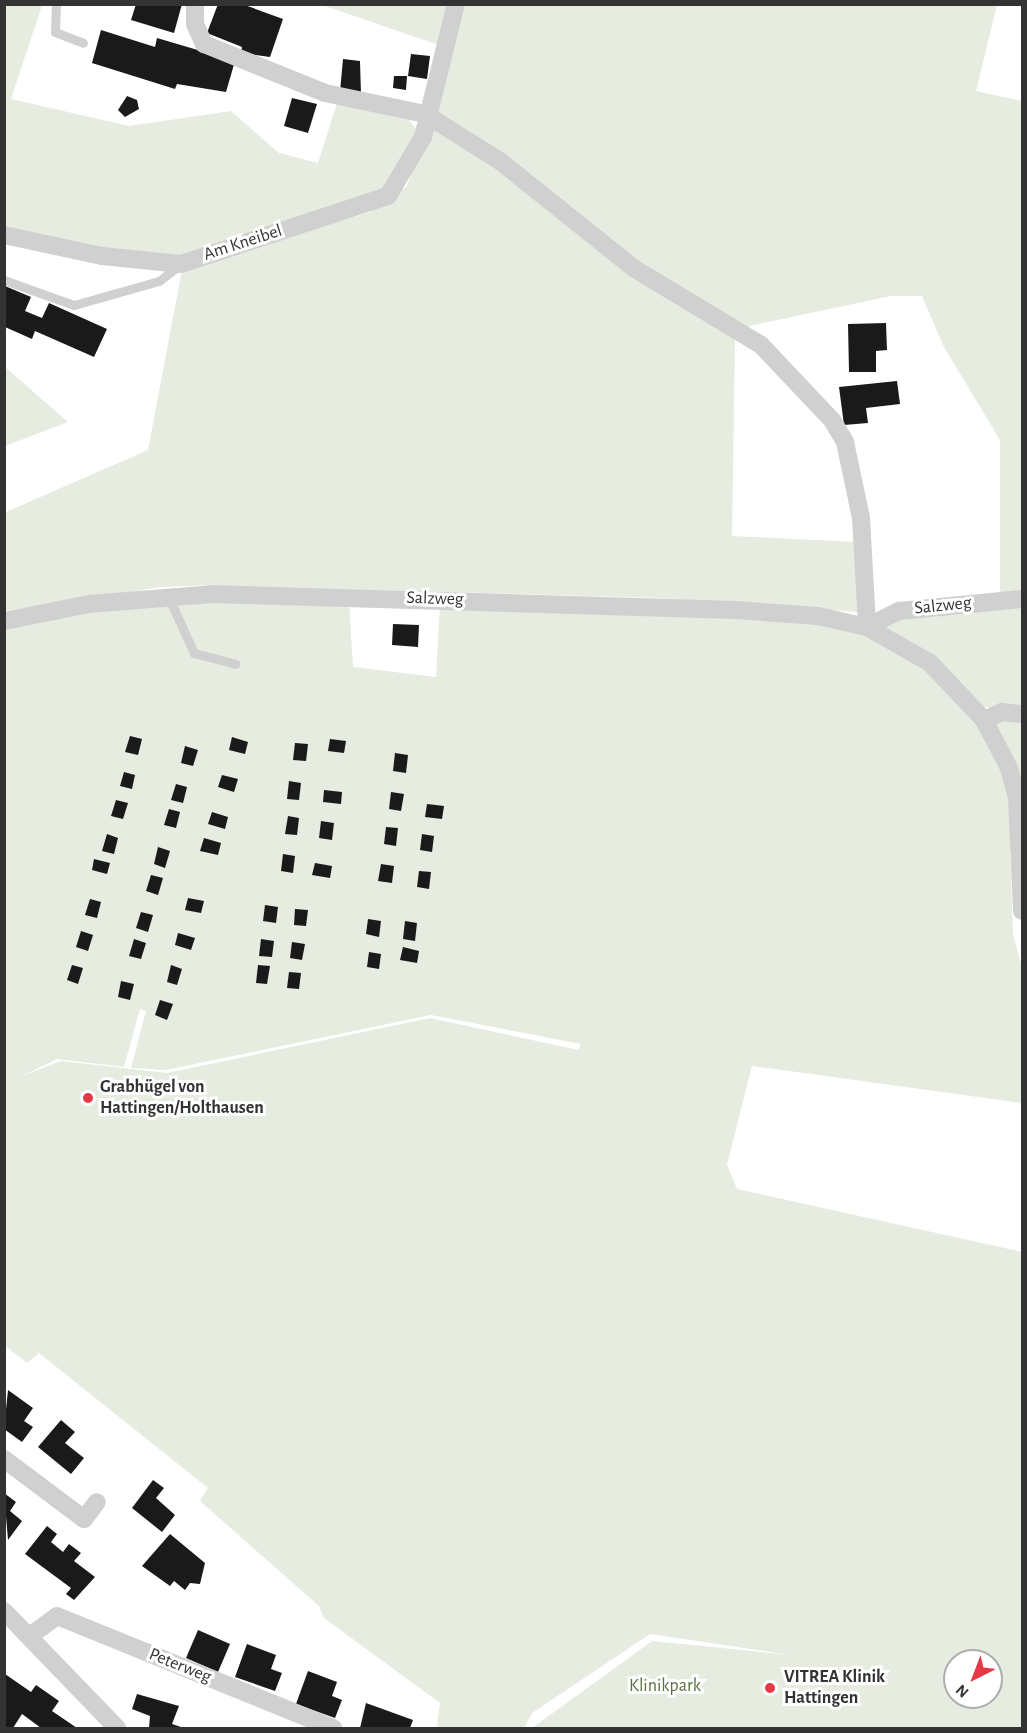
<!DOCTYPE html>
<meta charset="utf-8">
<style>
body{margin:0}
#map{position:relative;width:1027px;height:1733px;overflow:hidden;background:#fff;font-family:"Alegreya Sans",sans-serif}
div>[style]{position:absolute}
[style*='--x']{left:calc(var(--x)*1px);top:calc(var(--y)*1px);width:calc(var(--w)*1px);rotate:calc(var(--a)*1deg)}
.green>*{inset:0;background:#e6ecdf}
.building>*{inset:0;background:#1a1a1a}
.service>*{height:9px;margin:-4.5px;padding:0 4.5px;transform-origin:4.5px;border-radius:4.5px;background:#d0d0d0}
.minor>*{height:18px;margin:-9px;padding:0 9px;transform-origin:9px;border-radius:9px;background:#d0d0d0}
.dots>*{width:16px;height:16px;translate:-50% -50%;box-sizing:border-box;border:3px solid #fff;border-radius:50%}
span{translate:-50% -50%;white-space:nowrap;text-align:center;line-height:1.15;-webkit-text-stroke:6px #fff;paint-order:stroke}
.street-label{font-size:18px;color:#333}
.poi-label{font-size:18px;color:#333;font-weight:700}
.left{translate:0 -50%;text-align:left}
.park-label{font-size:18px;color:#56703f}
.frame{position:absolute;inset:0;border:6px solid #333;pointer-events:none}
.north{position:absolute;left:943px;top:1649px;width:60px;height:60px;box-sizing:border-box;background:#fff;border:2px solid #adadad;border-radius:50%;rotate:222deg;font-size:16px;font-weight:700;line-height:24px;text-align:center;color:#333}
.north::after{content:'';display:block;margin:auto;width:21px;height:27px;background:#e63946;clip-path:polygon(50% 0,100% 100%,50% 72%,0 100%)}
</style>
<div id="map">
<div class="green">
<i style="clip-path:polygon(5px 5px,42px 5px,11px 99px,129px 126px,231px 111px,279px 153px,318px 163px,337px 103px,409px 120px,417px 130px,381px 193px,176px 257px,105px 250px,5px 228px)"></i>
<i style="clip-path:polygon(322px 5px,451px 5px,439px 45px)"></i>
<i style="clip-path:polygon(460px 5px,997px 5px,976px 91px,1022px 101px,1022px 596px,1000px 597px,1000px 440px,944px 347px,922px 296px,891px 296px,749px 326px,735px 337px,732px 536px,858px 542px,862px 607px,857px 612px,660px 598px,211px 585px,162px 587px,5px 611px,4px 508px,6px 512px,148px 450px,181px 275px,190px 267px,370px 212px,406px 187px,431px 130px)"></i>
<i style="clip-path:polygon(5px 367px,68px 422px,5px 446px)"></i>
<i style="clip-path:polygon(evenodd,172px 600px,349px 601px,353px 667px,436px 677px,440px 605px,839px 620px,941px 679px,979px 727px,1008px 713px,1022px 716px,1022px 859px,1010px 851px,1013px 934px,1022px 967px,1022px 1103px,752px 1066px,727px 1165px,737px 1189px,1022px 1252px,1022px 1728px,532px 1728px,652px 1641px,790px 1655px,650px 1634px,532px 1713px,524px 1728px,437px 1728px,440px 1703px,324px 1618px,319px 1606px,200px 1501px,208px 1488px,39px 1353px,27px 1363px,5px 1346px,4px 626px,172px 600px,140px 1009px,146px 1011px,131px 1068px,166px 1070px,431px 1015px,581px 1044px,578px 1050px,430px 1018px,167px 1073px,61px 1061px,22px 1076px,57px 1059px,124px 1067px,140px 1009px,172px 600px,955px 1661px,991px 1661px,991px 1697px,955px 1697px,955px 1661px)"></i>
<i style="clip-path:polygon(1022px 602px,1022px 712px,977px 706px,880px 623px)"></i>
</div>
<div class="building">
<i style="clip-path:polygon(136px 4px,182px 4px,174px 33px,131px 20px)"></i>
<i style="clip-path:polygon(218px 4px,242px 4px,283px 19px,270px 57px,241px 53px,242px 47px,207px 33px)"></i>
<i style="clip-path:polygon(101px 30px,155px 47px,157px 38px,235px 61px,226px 92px,177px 84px,175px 89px,92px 63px)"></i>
<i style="clip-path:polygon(411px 54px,430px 56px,427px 79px,408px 76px)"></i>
<i style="clip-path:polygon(343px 59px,360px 61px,361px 95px,340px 92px)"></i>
<i style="clip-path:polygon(394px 76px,407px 76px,406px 90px,393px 88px)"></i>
<i style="clip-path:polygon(127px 96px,137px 100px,139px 109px,125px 117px,118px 110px)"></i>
<i style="clip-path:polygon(292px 98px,317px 104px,308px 133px,284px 126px)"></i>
<i style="clip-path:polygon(5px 286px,31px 297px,25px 311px,42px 318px,49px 303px,107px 329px,94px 357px,35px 331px,32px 339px,5px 327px)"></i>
<i style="clip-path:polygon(886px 323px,887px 350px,876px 351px,876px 372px,849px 372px,848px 324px)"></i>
<i style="clip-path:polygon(897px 381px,900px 404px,866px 408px,868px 423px,844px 425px,839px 387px)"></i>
<i style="clip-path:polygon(393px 624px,419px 625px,418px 647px,392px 645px)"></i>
<i style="clip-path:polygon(130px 736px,142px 739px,138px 755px,125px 752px)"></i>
<i style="clip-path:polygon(232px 737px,248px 742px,245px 754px,229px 750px)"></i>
<i style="clip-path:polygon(330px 739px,346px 741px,344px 753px,328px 751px)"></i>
<i style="clip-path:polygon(295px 743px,308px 744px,306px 761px,293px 760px)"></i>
<i style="clip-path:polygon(185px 746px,198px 750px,193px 766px,181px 763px)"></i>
<i style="clip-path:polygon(395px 753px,408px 755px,406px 773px,393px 771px)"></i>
<i style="clip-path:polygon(124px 772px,135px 775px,132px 789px,120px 786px)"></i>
<i style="clip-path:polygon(222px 775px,238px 779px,234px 792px,218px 787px)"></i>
<i style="clip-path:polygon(289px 781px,301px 783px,299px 800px,287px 799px)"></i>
<i style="clip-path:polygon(176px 784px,187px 787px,183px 803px,171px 800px)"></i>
<i style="clip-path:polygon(324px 790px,342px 792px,341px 804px,323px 802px)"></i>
<i style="clip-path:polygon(391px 792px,404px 794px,401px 811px,389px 809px)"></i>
<i style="clip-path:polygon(116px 800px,128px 803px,123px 819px,111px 816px)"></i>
<i style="clip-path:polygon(427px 804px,444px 806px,442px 819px,425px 817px)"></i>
<i style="clip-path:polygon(169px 809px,180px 812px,176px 828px,164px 825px)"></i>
<i style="clip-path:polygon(212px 812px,228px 817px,225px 829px,208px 824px)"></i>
<i style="clip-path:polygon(288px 816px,299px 818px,297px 835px,285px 834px)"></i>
<i style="clip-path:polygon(321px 821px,334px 823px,332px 840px,319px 838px)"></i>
<i style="clip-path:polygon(386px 827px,398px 828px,396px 846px,384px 844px)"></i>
<i style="clip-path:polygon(107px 834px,118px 838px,114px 854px,102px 851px)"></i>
<i style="clip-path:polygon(422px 834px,434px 836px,432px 852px,420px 850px)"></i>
<i style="clip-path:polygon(204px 838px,221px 843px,218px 855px,200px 851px)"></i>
<i style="clip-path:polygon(158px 847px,170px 851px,165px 868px,154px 864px)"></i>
<i style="clip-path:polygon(283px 854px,295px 856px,293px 873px,281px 871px)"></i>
<i style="clip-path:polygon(94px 859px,110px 863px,107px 874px,92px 870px)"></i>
<i style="clip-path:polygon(315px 863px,332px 866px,330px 878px,312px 875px)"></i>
<i style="clip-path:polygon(381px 864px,394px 866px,392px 883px,378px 881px)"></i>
<i style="clip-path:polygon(419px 871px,431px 872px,429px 889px,417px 887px)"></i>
<i style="clip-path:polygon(151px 875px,163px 878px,158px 895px,146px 891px)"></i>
<i style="clip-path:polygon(188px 898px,204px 901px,201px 913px,185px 910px)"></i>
<i style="clip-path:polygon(90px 899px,101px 902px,97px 918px,85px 915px)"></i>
<i style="clip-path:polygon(265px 905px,278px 907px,276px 923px,263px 921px)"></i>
<i style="clip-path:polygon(295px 909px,308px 910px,306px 926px,294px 925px)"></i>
<i style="clip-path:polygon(141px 912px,153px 915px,148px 932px,136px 928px)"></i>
<i style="clip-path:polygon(368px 919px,381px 921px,379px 937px,366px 934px)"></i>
<i style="clip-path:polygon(405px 921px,417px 923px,415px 941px,403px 939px)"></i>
<i style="clip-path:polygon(81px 931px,93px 935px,88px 951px,76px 947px)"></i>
<i style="clip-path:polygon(178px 933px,195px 938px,191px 950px,175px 945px)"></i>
<i style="clip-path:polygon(134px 939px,146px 943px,141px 959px,129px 956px)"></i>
<i style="clip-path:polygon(261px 939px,274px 941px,272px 957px,259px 956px)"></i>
<i style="clip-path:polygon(292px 942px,305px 944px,302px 960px,290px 958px)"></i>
<i style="clip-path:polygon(403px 947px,419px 951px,417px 963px,400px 960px)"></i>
<i style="clip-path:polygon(369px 952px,381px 954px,379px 969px,367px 967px)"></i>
<i style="clip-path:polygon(72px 965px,83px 968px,78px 984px,67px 980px)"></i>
<i style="clip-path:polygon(171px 965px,182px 969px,177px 985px,167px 982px)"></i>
<i style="clip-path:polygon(258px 965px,270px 966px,267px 984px,256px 983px)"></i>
<i style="clip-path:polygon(289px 972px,301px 973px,299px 989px,287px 988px)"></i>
<i style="clip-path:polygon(121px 981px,134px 984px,130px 1000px,118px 997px)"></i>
<i style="clip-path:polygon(160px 1000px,173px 1004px,167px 1020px,155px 1015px)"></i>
<i style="clip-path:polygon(8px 1390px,33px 1408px,24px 1421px,33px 1427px,22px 1442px,4px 1429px)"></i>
<i style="clip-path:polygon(61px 1420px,75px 1432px,65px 1443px,84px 1458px,71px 1474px,38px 1447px)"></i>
<i style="clip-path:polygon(153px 1480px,164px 1488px,156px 1498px,175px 1515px,162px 1532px,132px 1508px)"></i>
<i style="clip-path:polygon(4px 1493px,16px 1502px,10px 1511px,22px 1521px,8px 1540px)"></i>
<i style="clip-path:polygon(47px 1526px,57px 1534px,51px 1542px,63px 1552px,69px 1544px,81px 1553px,74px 1561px,95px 1577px,74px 1600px,66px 1594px,71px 1588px,25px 1554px)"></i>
<i style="clip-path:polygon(170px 1534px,205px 1563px,200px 1584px,190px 1583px,185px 1590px,174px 1581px,170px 1586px,142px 1566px)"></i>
<i style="clip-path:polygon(198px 1630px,230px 1644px,218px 1672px,186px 1658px)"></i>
<i style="clip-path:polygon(247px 1644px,276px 1655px,271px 1669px,282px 1673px,275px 1691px,235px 1677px)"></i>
<i style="clip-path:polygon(308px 1671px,337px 1682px,332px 1696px,342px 1700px,335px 1718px,296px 1704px)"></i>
<i style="clip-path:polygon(5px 1674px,31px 1692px,36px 1685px,59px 1701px,52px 1711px,77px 1728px,41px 1728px,22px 1714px,13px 1728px,4px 1728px)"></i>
<i style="clip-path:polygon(137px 1694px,179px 1706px,172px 1724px,184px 1728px,149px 1728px,150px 1716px,132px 1709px)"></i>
<i style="clip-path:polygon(366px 1703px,413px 1720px,410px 1728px,360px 1728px)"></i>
</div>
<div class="service">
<i style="--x:56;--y:4;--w:28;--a:92"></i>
<i style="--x:55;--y:32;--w:30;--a:21"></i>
<i style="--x:4;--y:280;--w:74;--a:19.7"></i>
<i style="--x:74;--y:305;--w:88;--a:-15.8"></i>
<i style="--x:159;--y:281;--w:28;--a:-38"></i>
<i style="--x:168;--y:596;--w:63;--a:65.5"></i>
<i style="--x:194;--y:653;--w:43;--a:14.7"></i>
</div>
<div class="minor">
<i style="--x:195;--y:4;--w:20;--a:90"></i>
<i style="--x:195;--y:24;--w:22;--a:66"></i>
<i style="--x:204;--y:44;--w:131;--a:22"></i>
<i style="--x:325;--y:93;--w:102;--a:11.9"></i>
<i style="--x:425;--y:114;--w:89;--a:32.1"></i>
<i style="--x:500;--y:161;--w:173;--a:38.7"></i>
<i style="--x:635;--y:269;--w:147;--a:31.1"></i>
<i style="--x:761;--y:345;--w:103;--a:46.6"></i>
<i style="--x:832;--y:420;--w:26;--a:59"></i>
<i style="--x:845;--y:442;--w:78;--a:78.1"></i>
<i style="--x:861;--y:518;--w:109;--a:86.8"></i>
<i style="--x:4;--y:235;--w:100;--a:12.1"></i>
<i style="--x:102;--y:256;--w:79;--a:5.8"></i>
<i style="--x:181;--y:264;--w:218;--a:-18.2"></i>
<i style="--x:388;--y:196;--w:69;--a:-59.3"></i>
<i style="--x:423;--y:137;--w:137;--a:-76.1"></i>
<i style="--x:4;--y:621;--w:87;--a:-11.3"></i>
<i style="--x:89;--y:604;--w:123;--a:-4.6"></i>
<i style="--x:212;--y:594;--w:524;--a:1.75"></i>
<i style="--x:736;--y:610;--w:82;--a:4.2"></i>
<i style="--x:818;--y:616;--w:50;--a:12.7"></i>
<i style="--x:867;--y:627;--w:73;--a:29.7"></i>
<i style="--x:930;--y:663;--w:79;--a:46.5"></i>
<i style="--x:984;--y:720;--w:54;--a:62.5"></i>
<i style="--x:1009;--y:768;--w:30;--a:75"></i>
<i style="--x:1017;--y:797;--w:114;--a:87.5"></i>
<i style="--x:867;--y:627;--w:36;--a:-27"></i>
<i style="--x:899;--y:611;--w:124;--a:-5.6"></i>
<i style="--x:984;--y:720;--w:20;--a:-24"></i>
<i style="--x:1002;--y:712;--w:20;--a:6"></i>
<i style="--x:4;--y:1459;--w:100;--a:36.9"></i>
<i style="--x:84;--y:1519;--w:21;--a:-53"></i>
<i style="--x:4;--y:1611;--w:163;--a:46"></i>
<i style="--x:31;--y:1635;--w:32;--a:-36"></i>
<i style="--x:57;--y:1616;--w:298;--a:22.1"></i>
</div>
<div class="dots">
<i style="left:88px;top:1098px;background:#e63946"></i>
<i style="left:770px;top:1688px;background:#e63946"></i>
</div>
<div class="street-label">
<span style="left:243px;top:243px;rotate:-18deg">Am Kneibel</span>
<span style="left:435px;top:599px;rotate:2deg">Salzweg</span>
<span style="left:943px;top:606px;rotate:-6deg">Salzweg</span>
<span style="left:180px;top:1666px;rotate:22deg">Peterweg</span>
</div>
<div class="poi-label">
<span class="left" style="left:100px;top:1098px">Grabhügel von<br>Hattingen/Holthausen</span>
<span class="left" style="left:784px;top:1688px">VITREA Klinik<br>Hattingen</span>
</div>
<div class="park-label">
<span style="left:665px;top:1686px">Klinikpark</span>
</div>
<div class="frame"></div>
<div class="north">N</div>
</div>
